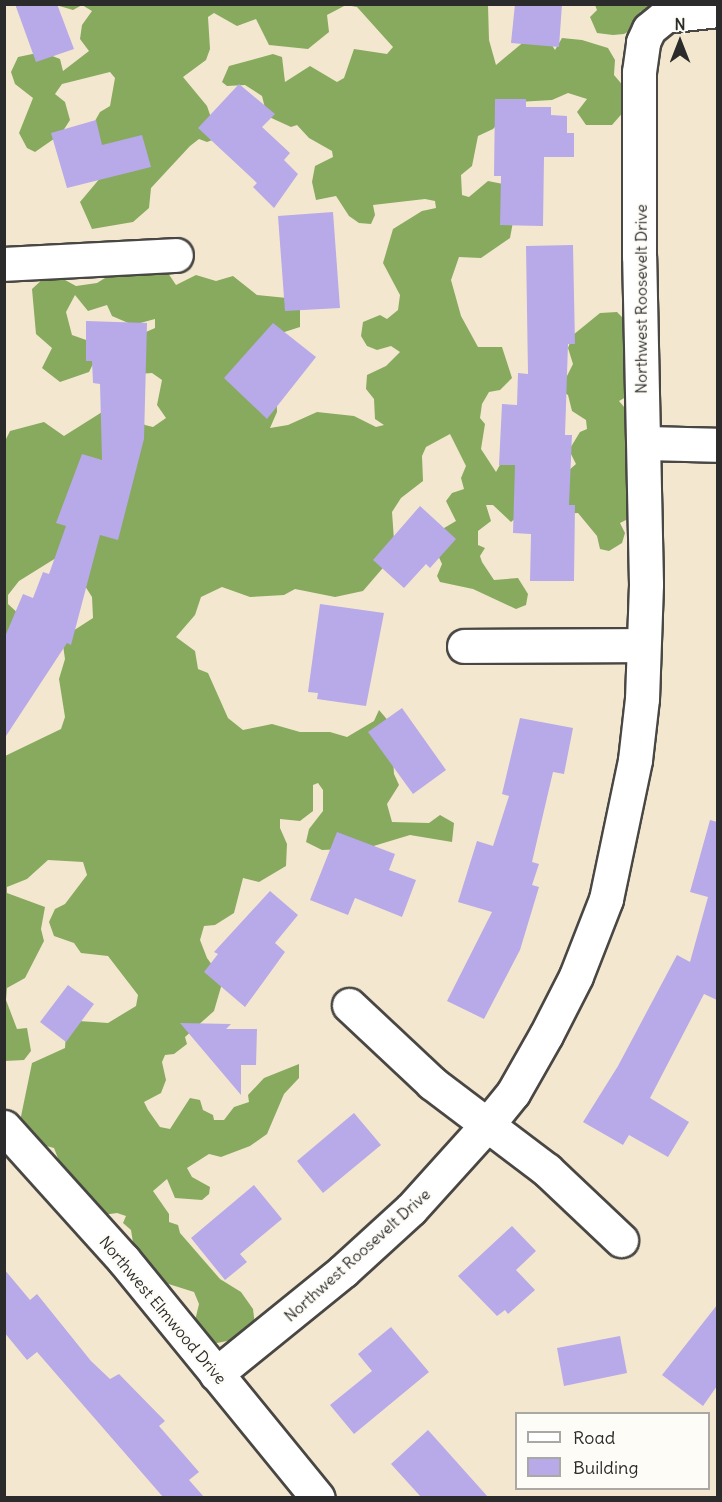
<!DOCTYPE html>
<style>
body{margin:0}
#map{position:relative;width:722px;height:1502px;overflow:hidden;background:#f3e8cf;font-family:Delius,sans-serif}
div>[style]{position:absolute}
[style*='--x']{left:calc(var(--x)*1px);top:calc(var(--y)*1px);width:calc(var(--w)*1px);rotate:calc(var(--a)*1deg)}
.forest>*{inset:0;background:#87aa5f}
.building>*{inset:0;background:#b8a9e8}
.roads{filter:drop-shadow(2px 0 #494744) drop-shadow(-2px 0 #494744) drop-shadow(0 2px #494744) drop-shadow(0 -2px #494744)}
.street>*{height:33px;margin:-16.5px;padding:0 16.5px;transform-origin:16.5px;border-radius:16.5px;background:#fff}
span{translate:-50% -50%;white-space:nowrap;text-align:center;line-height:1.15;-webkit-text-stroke:4.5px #fdfcf7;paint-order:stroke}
.street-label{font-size:16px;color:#2b2b2b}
.frame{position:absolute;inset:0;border:6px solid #2b2b2b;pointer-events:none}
.legend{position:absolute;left:515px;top:1412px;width:195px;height:78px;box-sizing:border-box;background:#fdfcf7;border:2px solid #a9a8a5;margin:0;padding:8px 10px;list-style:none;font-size:18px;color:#2b2b2b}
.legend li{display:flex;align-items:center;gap:12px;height:30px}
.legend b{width:30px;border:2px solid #a9a8a5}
.north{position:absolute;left:650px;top:12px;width:60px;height:60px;-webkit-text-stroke:4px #fdfcf7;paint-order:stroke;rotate:0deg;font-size:16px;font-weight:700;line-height:24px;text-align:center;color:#2b2b2b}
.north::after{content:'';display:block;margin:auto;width:21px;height:27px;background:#2b2b2b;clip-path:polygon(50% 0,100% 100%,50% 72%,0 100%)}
</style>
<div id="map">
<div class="forest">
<i style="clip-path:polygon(56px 5px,488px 5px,489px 40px,496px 65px,526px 40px,550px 42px,555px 50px,562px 38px,582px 40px,608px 48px,615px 60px,614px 75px,625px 88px,626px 109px,612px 125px,586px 125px,577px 112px,587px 99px,568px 93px,552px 100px,518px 102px,493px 129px,478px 136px,472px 166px,461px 175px,462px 195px,469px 197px,488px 181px,503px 184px,513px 222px,510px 238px,481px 258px,459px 257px,451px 280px,461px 316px,478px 347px,502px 347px,512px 378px,500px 390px,489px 392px,482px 404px,480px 418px,485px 424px,481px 449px,496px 472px,502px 461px,568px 471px,576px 464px,569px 450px,580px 432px,587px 429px,586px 420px,572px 411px,568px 395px,560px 390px,573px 364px,568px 348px,573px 335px,600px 313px,617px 312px,629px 324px,626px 397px,619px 401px,630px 414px,638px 514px,620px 523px,625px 533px,622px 543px,609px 551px,600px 549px,597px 536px,578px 513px,518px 516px,511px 522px,493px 505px,486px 505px,491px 521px,478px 531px,478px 545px,485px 548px,480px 556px,482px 562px,494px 580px,518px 578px,528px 594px,526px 605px,516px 609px,473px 589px,440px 582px,437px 576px,442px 564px,437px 553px,439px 531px,456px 521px,446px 501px,452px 493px,464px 489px,461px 478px,466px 466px,450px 434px,426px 447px,422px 456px,423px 481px,401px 498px,392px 512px,394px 540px,388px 562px,363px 591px,335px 597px,295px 589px,284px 595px,250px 597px,222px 587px,201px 597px,195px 615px,176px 637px,195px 651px,198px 669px,208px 673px,228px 718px,243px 730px,272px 724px,300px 732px,330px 732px,347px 737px,374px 721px,379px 710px,391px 724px,394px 774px,399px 785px,387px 804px,392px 822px,429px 823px,440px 815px,454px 823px,452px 842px,410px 835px,367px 848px,322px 850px,306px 842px,309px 829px,323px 811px,323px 790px,318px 783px,313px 785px,313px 811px,300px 821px,280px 819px,280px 828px,287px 844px,286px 866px,259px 882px,243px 878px,234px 913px,215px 925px,204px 926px,200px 940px,207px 958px,223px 980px,214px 1011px,185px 1037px,187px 1044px,174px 1054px,165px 1055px,162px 1062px,166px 1080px,161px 1093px,144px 1102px,148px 1110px,160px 1127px,170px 1129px,190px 1098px,200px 1100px,203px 1110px,213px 1115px,214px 1120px,224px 1120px,234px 1107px,249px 1102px,248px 1095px,264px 1078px,299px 1064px,299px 1078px,284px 1094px,267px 1134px,250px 1146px,221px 1157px,209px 1154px,187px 1168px,192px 1177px,210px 1187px,209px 1194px,202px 1200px,175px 1198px,167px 1179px,153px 1191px,169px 1214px,169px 1222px,178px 1225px,180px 1233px,220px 1279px,241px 1292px,253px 1309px,255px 1325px,237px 1339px,212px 1344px,193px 1329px,199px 1304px,194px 1292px,159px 1281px,150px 1273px,150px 1263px,134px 1249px,131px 1230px,123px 1223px,126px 1216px,117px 1213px,96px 1216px,61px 1166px,54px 1148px,35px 1143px,19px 1126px,32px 1063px,65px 1048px,66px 1033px,79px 1021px,108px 1023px,136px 1006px,138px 995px,108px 956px,81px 953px,74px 943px,54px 936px,49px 922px,55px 909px,65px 904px,87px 875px,83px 862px,48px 860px,27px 879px,7px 887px,7px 893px,45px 907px,41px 929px,44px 941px,25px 978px,7px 988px,6px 1000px,17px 1029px,27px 1028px,31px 1051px,24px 1060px,5px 1061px,5px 756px,61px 729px,65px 717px,59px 679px,65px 659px,62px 638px,93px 618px,92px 597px,64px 553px,19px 581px,8px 595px,8px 604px,21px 616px,5px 644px,4px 443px,10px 431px,44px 422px,64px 436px,118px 402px,145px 425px,153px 427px,166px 418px,157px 405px,162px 380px,152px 373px,139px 374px,137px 336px,155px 328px,155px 319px,133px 325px,112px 316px,107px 305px,88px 311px,75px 295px,66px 312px,72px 335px,89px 341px,97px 356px,89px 372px,60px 382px,42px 368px,52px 348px,36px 334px,32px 289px,45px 277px,56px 275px,76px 286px,97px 283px,110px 275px,164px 267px,176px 285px,196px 275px,216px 281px,233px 276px,257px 295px,287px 298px,300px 304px,300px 327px,275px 335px,277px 412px,270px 428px,288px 425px,317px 412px,354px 416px,376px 427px,384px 425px,375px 419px,374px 399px,366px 389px,367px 375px,386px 366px,400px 352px,391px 346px,377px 350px,367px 346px,361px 336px,363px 322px,380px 315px,387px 319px,398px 310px,400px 295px,383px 263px,393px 229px,422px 211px,436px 208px,435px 201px,425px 199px,373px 205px,375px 215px,371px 224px,359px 223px,349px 216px,336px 196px,316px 200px,312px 182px,315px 166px,333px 157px,332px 151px,309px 138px,297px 125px,291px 127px,267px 116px,262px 96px,245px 85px,227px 86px,222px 82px,229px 66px,273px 54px,282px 57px,285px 82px,310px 66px,337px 82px,344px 78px,354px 49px,387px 54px,393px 47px,357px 7px,346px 5px,327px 15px,329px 32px,308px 49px,269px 45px,256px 19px,237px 26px,214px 13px,208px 17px,210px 49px,206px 60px,183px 77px,207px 106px,218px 138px,207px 142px,199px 139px,190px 146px,151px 188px,149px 208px,133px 222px,92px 229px,80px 202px,101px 177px,91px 128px,100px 112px,110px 106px,115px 78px,110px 72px,62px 84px,55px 94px,65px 102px,70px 120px,61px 134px,35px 152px,27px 148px,19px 133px,33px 98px,15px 84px,11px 72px,18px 57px,42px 52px,60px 59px,63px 71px,89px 51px,80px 39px,82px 25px,92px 11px,82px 5px,73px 10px)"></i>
<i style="clip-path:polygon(595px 5px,689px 5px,652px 17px,640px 11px,648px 20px,624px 34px,613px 35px,597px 33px,590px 17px,597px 10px)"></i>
</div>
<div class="building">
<i style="clip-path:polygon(15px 4px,57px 4px,74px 49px,36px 62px)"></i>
<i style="clip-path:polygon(515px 4px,562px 4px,559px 47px,511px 43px)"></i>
<i style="clip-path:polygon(239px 84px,275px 114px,262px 127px,290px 153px,284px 160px,298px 174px,274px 208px,253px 187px,257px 183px,198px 128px)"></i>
<i style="clip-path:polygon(495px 99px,526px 99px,526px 107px,551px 107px,551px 115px,567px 116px,567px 133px,574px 133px,574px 157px,544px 157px,543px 226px,500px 225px,501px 176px,494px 176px)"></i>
<i style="clip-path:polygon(96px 120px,102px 145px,142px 135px,151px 167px,67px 188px,51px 133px)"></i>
<i style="clip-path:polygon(333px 212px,340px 308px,285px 311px,278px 216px)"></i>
<i style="clip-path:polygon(573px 245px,575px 344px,568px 344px,565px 435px,572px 435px,569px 505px,575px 505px,574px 581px,530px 581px,531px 534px,513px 533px,515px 465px,499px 465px,502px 404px,517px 405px,518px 373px,528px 374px,526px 246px)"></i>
<i style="clip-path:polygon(86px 321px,147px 323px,144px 439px,118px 540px,100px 535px,71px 645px,67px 643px,4px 739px,4px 639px,23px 594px,33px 598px,43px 572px,49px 574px,66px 526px,56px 523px,82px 454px,102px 460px,100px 384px,93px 383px,92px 361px,86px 361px)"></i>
<i style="clip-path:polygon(273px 323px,316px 357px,267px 419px,224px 378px)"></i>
<i style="clip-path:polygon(420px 506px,456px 539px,430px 568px,426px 564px,404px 588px,373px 560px)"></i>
<i style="clip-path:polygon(320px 604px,384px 613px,366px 706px,317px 699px,318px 693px,308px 692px)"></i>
<i style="clip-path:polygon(402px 708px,446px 770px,413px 794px,368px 732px)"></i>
<i style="clip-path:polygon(520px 718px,573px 728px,564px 774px,553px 772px,532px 862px,539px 864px,532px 885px,539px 887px,520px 950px,484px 1019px,447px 1001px,492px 912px,458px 902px,477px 841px,493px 846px,509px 796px,502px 794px)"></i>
<i style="clip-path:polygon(710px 820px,717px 822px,717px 1000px,704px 994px,650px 1098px,689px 1122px,668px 1157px,629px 1135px,623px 1145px,583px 1122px,618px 1066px,677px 955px,690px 962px,708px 897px,690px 892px)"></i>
<i style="clip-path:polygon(337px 832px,395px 854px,389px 870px,416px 880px,402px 917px,355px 898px,348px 915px,310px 900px)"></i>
<i style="clip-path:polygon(270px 891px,298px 915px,275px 943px,285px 952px,245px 1007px,204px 972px,218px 954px,214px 952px)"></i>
<i style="clip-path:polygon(68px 985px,94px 1004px,66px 1042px,40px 1022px)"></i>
<i style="clip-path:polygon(180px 1023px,231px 1024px,226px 1029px,257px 1029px,256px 1065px,241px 1065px,241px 1095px)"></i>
<i style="clip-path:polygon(354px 1113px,381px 1145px,323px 1193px,297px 1161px)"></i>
<i style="clip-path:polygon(254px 1185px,282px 1219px,240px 1254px,247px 1262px,225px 1280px,191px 1238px)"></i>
<i style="clip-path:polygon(512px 1226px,536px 1251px,516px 1270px,535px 1290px,508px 1314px,505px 1310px,497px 1316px,458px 1276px)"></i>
<i style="clip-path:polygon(4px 1269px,30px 1300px,37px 1294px,91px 1361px,110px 1379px,119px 1374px,165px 1421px,159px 1426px,199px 1472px,189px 1480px,204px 1497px,163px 1497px,37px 1352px,27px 1360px,4px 1332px)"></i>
<i style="clip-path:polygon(717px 1305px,717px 1386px,703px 1406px,662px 1375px)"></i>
<i style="clip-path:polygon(391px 1327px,429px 1372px,354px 1434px,330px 1405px,372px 1371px,358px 1354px)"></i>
<i style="clip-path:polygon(620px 1336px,627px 1373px,564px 1386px,557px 1348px)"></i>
<i style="clip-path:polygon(428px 1430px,488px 1497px,421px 1497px,391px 1464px)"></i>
</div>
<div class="roads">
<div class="street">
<i style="--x:4;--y:264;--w:172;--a:-3"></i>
<i style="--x:644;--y:443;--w:74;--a:1.5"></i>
<i style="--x:464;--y:646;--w:179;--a:-0.3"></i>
<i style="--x:349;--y:1005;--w:114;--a:43.2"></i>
<i style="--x:432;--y:1083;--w:144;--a:37.1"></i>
<i style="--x:547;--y:1170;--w:102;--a:43.4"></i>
<i style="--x:4;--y:1127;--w:178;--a:48"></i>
<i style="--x:123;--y:1259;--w:308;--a:50.8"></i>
<i style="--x:216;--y:1374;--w:164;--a:-39"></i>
<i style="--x:343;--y:1271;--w:92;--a:-42.4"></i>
<i style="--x:411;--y:1209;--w:113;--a:-47.9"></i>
<i style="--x:487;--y:1125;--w:41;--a:-50.9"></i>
<i style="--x:513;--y:1093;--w:67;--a:-60.4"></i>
<i style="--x:546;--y:1035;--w:66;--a:-63"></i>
<i style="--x:576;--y:976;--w:83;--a:-68.7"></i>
<i style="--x:606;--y:899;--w:142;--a:-78.2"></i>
<i style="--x:635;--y:760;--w:61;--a:-83.5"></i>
<i style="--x:642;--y:699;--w:115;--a:-88"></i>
<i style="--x:646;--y:584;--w:328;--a:-91.2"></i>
<i style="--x:639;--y:256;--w:184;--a:-90"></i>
<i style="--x:639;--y:72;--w:30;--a:-82"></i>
<i style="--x:643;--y:42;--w:14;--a:-65"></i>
<i style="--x:649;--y:29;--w:21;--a:-39"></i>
<i style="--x:665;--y:16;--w:53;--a:-6.5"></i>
</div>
</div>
<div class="street-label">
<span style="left:641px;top:299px;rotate:-90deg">Northwest Roosevelt Drive</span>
<span style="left:357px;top:1255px;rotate:-42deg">Northwest Roosevelt Drive</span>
<span style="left:163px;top:1310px;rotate:50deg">Northwest Elmwood Drive</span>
</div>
<div class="frame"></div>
<ul class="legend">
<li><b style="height:8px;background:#fff"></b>Road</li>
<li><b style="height:16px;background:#b8a9e8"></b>Building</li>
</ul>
<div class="north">N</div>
</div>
